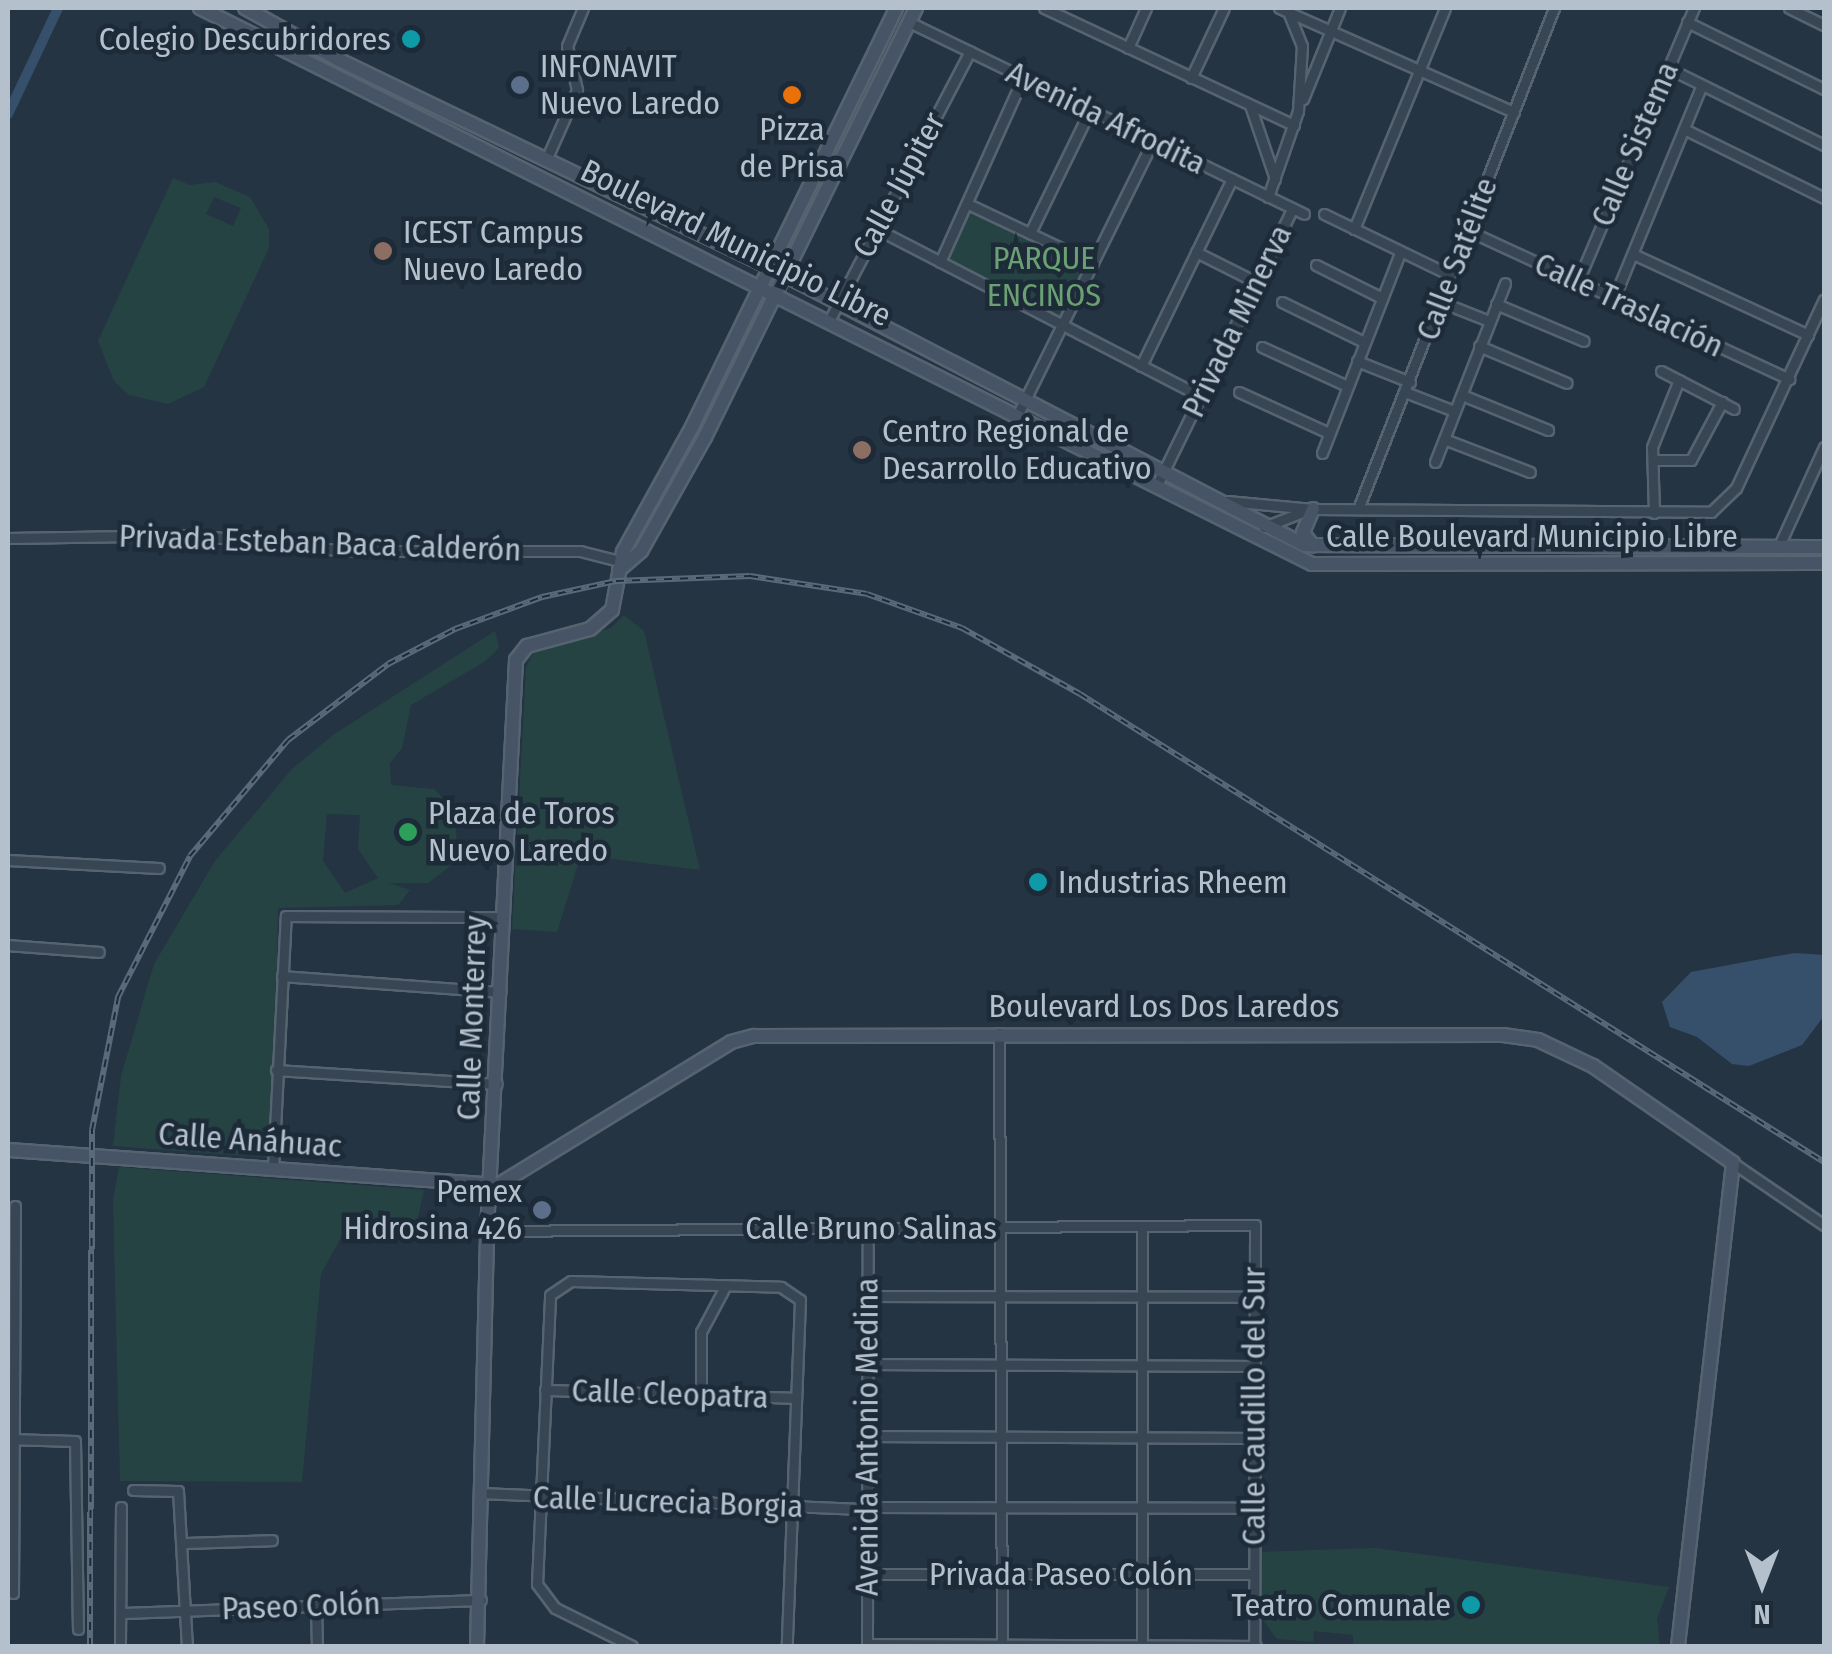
<!DOCTYPE html>
<meta charset="utf-8">
<style>
body{margin:0}
#map{position:relative;width:1832px;height:1654px;overflow:hidden;background:#243443;font-family:"Fira Sans Condensed",sans-serif}
div>[style]{position:absolute}
[style*='--x']{left:calc(var(--x)*1px);top:calc(var(--y)*1px);width:calc(var(--w)*1px);rotate:calc(var(--a)*1deg)}
.green>*{inset:0;background:#264344}
.water>*{inset:0;background:#36506c}
.canal>*{height:10px;margin:-5px;padding:0 5px;transform-origin:5px;border-radius:5px;background:#36506c}
.roads{filter:drop-shadow(2px 0 #566370) drop-shadow(-2px 0 #566370) drop-shadow(0 2px #566370) drop-shadow(0 -2px #566370)}
.street>*{height:9px;margin:-4.5px;padding:0 4.5px;transform-origin:4.5px;border-radius:4.5px;background:#384553}
.secondary>*{height:12px;margin:-6px;padding:0 6px;transform-origin:6px;border-radius:6px;background:#465466}
.rail>*{height:6px;margin-top:-3px;transform-origin:0;background:repeating-linear-gradient(90deg,#1d2a38 0 8px,#5a6a7a 0 16px);box-sizing:border-box;border-block:2px solid #5a6a7a}
.dots>*{width:28px;height:28px;translate:-50% -50%;box-sizing:border-box;border:5px solid #1d2a38;border-radius:50%}
span{translate:-50% -50%;white-space:nowrap;text-align:center;line-height:1.15;-webkit-text-stroke:9px #1d2a38;paint-order:stroke}
.poi-label{font-size:32px;color:#b5c0cd}
.right{translate:-100% -50%;text-align:right}
.left{translate:0 -50%;text-align:left}
.street-label{font-size:32px;color:#b5c0cd}
.park-label{font-size:32px;color:#6aa073}
.frame{position:absolute;inset:0;border:10px solid #b5c0cd;pointer-events:none}
.north{position:absolute;left:1712px;top:1534px;width:100px;height:100px;-webkit-text-stroke:8px #1d2a38;paint-order:stroke;rotate:180deg;font-size:28px;font-weight:700;line-height:40px;text-align:center;color:#b5c0cd}
.north::after{content:'';display:block;margin:auto;width:35px;height:45px;background:#b5c0cd;clip-path:polygon(50% 0,100% 100%,50% 72%,0 100%)}
</style>
<div id="map">
<div class="green">
<i style="clip-path:polygon(evenodd,173px 178px,190px 185px,215px 182px,250px 197px,269px 229px,269px 248px,204px 387px,168px 404px,129px 395px,114px 381px,98px 341px,173px 178px,214px 197px,241px 208px,233px 226px,206px 214px,214px 197px)"></i>
<i style="clip-path:polygon(968px 204px,1093px 263px,1063px 325px,940px 262px)"></i>
<i style="clip-path:polygon(624px 615px,644px 631px,700px 870px,581px 855px,557px 932px,512px 929px,526px 668px,533px 652px,611px 628px)"></i>
<i style="clip-path:polygon(evenodd,495px 631px,499px 648px,484px 662px,411px 705px,402px 748px,390px 763px,391px 785px,434px 789px,453px 808px,458px 850px,449px 867px,428px 883px,388px 883px,410px 890px,398px 905px,278px 908px,274px 1158px,113px 1146px,121px 1076px,154px 964px,215px 861px,292px 769px,333px 735px,495px 631px,327px 814px,360px 815px,358px 849px,378px 878px,345px 893px,323px 861px,327px 814px)"></i>
<i style="clip-path:polygon(119px 1167px,424px 1190px,416px 1226px,386px 1230px,357px 1222px,345px 1230px,321px 1274px,302px 1482px,120px 1481px,113px 1201px)"></i>
<i style="clip-path:polygon(1375px 1548px,1669px 1587px,1657px 1619px,1660px 1646px,1353px 1646px,1353px 1635px,1314px 1631px,1313px 1642px,1277px 1639px,1256px 1611px,1255px 1552px)"></i>
</div>
<div class="water">
<i style="clip-path:polygon(1794px 953px,1824px 955px,1824px 1016px,1802px 1045px,1749px 1066px,1732px 1064px,1697px 1037px,1670px 1027px,1662px 1002px,1691px 972px)"></i>
</div>
<div class="canal">
<i style="--x:8;--y:114;--w:117;--a:-64.7"></i>
</div>
<div class="roads">
<div class="street">
<i style="--x:1044;--y:8;--w:276;--a:25.1"></i>
<i style="--x:1279;--y:8;--w:257;--a:23.9"></i>
<i style="--x:1789;--y:8;--w:39;--a:26"></i>
<i style="--x:909;--y:22;--w:439;--a:25.9"></i>
<i style="--x:1687;--y:22;--w:153;--a:26.1"></i>
<i style="--x:1128;--y:48;--w:44;--a:-65.8"></i>
<i style="--x:1666;--y:67;--w:176;--a:26.3"></i>
<i style="--x:1191;--y:78;--w:77;--a:-64.8"></i>
<i style="--x:1303;--y:99;--w:98;--a:-67.9"></i>
<i style="--x:1250;--y:105;--w:78;--a:71.3"></i>
<i style="--x:1684;--y:129;--w:156;--a:26.2"></i>
<i style="--x:546;--y:160;--w:77;--a:-66.1"></i>
<i style="--x:577;--y:90;--w:45;--a:-102.8"></i>
<i style="--x:567;--y:46;--w:41;--a:-67.2"></i>
<i style="--x:1268;--y:197;--w:91;--a:-70.8"></i>
<i style="--x:1298;--y:111;--w:65;--a:-86.5"></i>
<i style="--x:1302;--y:46;--w:37;--a:-112"></i>
<i style="--x:968;--y:204;--w:138;--a:25.3"></i>
<i style="--x:1324;--y:214;--w:140;--a:25.8"></i>
<i style="--x:875;--y:228;--w:365;--a:27.3"></i>
<i style="--x:1354;--y:229;--w:239;--a:-67.6"></i>
<i style="--x:1469;--y:231;--w:353;--a:24.8"></i>
<i style="--x:1030;--y:233;--w:137;--a:-64"></i>
<i style="--x:1196;--y:252;--w:67;--a:26.6"></i>
<i style="--x:1633;--y:254;--w:193;--a:24.8"></i>
<i style="--x:940;--y:262;--w:203;--a:-65.8"></i>
<i style="--x:1316;--y:265;--w:74;--a:26.6"></i>
<i style="--x:1578;--y:281;--w:297;--a:-67"></i>
<i style="--x:1614;--y:298;--w:230;--a:-67.6"></i>
<i style="--x:1282;--y:302;--w:91;--a:26"></i>
<i style="--x:1441;--y:302;--w:52;--a:21.6"></i>
<i style="--x:1496;--y:304;--w:95;--a:22.8"></i>
<i style="--x:830;--y:319;--w:302;--a:-62.4"></i>
<i style="--x:1479;--y:346;--w:95;--a:22.8"></i>
<i style="--x:1262;--y:347;--w:94;--a:24.6"></i>
<i style="--x:1357;--y:361;--w:57;--a:21.6"></i>
<i style="--x:1141;--y:366;--w:208;--a:-64.1"></i>
<i style="--x:1661;--y:371;--w:82;--a:27.5"></i>
<i style="--x:1239;--y:392;--w:99;--a:24.5"></i>
<i style="--x:1405;--y:392;--w:53;--a:21.2"></i>
<i style="--x:1462;--y:395;--w:93;--a:22.1"></i>
<i style="--x:1017;--y:416;--w:307;--a:-63.7"></i>
<i style="--x:1444;--y:439;--w:92;--a:21"></i>
<i style="--x:1322;--y:453;--w:215;--a:-68.7"></i>
<i style="--x:1657;--y:460;--w:34;--a:0"></i>
<i style="--x:1691;--y:460;--w:66;--a:-61.9"></i>
<i style="--x:1435;--y:462;--w:192;--a:-68.6"></i>
<i style="--x:1156;--y:487;--w:309;--a:-63.9"></i>
<i style="--x:1227;--y:501;--w:86;--a:5.3"></i>
<i style="--x:1313;--y:509;--w:398;--a:0.4"></i>
<i style="--x:1711;--y:512;--w:35;--a:-44"></i>
<i style="--x:1736;--y:488;--w:208;--a:-65"></i>
<i style="--x:1358;--y:509;--w:538;--a:-68.63"></i>
<i style="--x:1654;--y:513;--w:66;--a:-91.7"></i>
<i style="--x:1652;--y:447;--w:72;--a:-68.1"></i>
<i style="--x:1264;--y:527;--w:44;--a:-21.3"></i>
<i style="--x:8;--y:538;--w:186;--a:-0.9"></i>
<i style="--x:194;--y:535;--w:154;--a:6"></i>
<i style="--x:347;--y:551;--w:233;--a:0"></i>
<i style="--x:580;--y:551;--w:44;--a:14.3"></i>
<i style="--x:1778;--y:548;--w:111;--a:-65.5"></i>
<i style="--x:8;--y:860;--w:151;--a:3"></i>
<i style="--x:8;--y:945;--w:91;--a:4.4"></i>
<i style="--x:282;--y:976;--w:219;--a:4.2"></i>
<i style="--x:999;--y:1033;--w:613;--a:89.72"></i>
<i style="--x:276;--y:1070;--w:221;--a:3.6"></i>
<i style="--x:1733;--y:1163;--w:110;--a:34.3"></i>
<i style="--x:273;--y:1169;--w:253;--a:-87.1"></i>
<i style="--x:286;--y:916;--w:218;--a:0.3"></i>
<i style="--x:487;--y:1231;--w:768;--a:-0.45"></i>
<i style="--x:1255;--y:1225;--w:421;--a:90.1"></i>
<i style="--x:868;--y:1296;--w:386;--a:0.1"></i>
<i style="--x:867;--y:1364;--w:387;--a:0.3"></i>
<i style="--x:545;--y:1390;--w:250;--a:1.8"></i>
<i style="--x:701;--y:1395;--w:63;--a:-90"></i>
<i style="--x:701;--y:1332;--w:53;--a:-62"></i>
<i style="--x:867;--y:1436;--w:387;--a:0.3"></i>
<i style="--x:8;--y:1439;--w:67;--a:1.7"></i>
<i style="--x:75;--y:1441;--w:188;--a:89.1"></i>
<i style="--x:133;--y:1490;--w:45;--a:1.3"></i>
<i style="--x:178;--y:1491;--w:155;--a:86.7"></i>
<i style="--x:480;--y:1493;--w:376;--a:2.4"></i>
<i style="--x:867;--y:1507;--w:387;--a:0.1"></i>
<i style="--x:183;--y:1543;--w:89;--a:-1.9"></i>
<i style="--x:867;--y:1574;--w:387;--a:0"></i>
<i style="--x:13;--y:1593;--w:387;--a:-89.7"></i>
<i style="--x:316;--y:1606;--w:40;--a:88.6"></i>
<i style="--x:121;--y:1613;--w:360;--a:-2.1"></i>
<i style="--x:867;--y:1644;--w:389;--a:0.3"></i>
<i style="--x:120;--y:1646;--w:139;--a:-89.6"></i>
<i style="--x:632;--y:1646;--w:86;--a:-153.7"></i>
<i style="--x:555;--y:1608;--w:30;--a:-127"></i>
<i style="--x:537;--y:1584;--w:289;--a:-87.4"></i>
<i style="--x:550;--y:1295;--w:25;--a:-34"></i>
<i style="--x:571;--y:1281;--w:210;--a:1.6"></i>
<i style="--x:781;--y:1287;--w:23;--a:34"></i>
<i style="--x:800;--y:1300;--w:346;--a:92.2"></i>
<i style="--x:867;--y:1646;--w:418;--a:-89.9"></i>
<i style="--x:1142;--y:1646;--w:420;--a:-90"></i>
</div>
<div class="secondary">
<i style="--x:200;--y:8;--w:1243;--a:26.57"></i>
<i style="--x:1312;--y:564;--w:512;--a:-0.11"></i>
<i style="--x:245;--y:8;--w:107;--a:29"></i>
<i style="--x:339;--y:60;--w:475;--a:25.7"></i>
<i style="--x:767;--y:266;--w:605;--a:27.45"></i>
<i style="--x:1304;--y:545;--w:520;--a:0.22"></i>
<i style="--x:1313;--y:509;--w:26;--a:113"></i>
<i style="--x:1303;--y:533;--w:16;--a:52"></i>
<i style="--x:619;--y:570;--w:29;--a:-41"></i>
<i style="--x:641;--y:551;--w:131;--a:-60.7"></i>
<i style="--x:705;--y:437;--w:478;--a:-63.8"></i>
<i style="--x:8;--y:1150;--w:491;--a:4.1"></i>
<i style="--x:498;--y:1185;--w:273;--a:-31.5"></i>
<i style="--x:731;--y:1042;--w:24;--a:-15"></i>
<i style="--x:754;--y:1036;--w:749;--a:-0.08"></i>
<i style="--x:1503;--y:1035;--w:35;--a:8"></i>
<i style="--x:1538;--y:1040;--w:61;--a:25.3"></i>
<i style="--x:1593;--y:1066;--w:170;--a:34.7"></i>
<i style="--x:1733;--y:1163;--w:486;--a:96.5"></i>
<i style="--x:477;--y:1646;--w:415;--a:-88.6"></i>
<i style="--x:487;--y:1231;--w:572;--a:-87.09"></i>
<i style="--x:516;--y:660;--w:18;--a:-52"></i>
<i style="--x:527;--y:646;--w:65;--a:-15.1"></i>
<i style="--x:590;--y:629;--w:29;--a:-41"></i>
<i style="--x:612;--y:610;--w:59;--a:-79.3"></i>
<i style="--x:623;--y:552;--w:145;--a:-61.1"></i>
<i style="--x:693;--y:425;--w:464;--a:-64"></i>
</div>
</div>
<div class="rail">
<i style="--x:90;--y:1646;--w:516;--a:-89.78"></i>
<i style="--x:92;--y:1130;--w:136;--a:-78.9"></i>
<i style="--x:118;--y:997;--w:158;--a:-62.9"></i>
<i style="--x:190;--y:856;--w:152;--a:-49.8"></i>
<i style="--x:288;--y:740;--w:126;--a:-37.2"></i>
<i style="--x:388;--y:664;--w:76;--a:-27.6"></i>
<i style="--x:455;--y:629;--w:93;--a:-20.2"></i>
<i style="--x:542;--y:597;--w:76;--a:-12.2"></i>
<i style="--x:616;--y:581;--w:134;--a:-2.1"></i>
<i style="--x:750;--y:576;--w:118;--a:8.7"></i>
<i style="--x:867;--y:594;--w:101;--a:19.7"></i>
<i style="--x:962;--y:628;--w:135;--a:29.2"></i>
<i style="--x:1080;--y:694;--w:879;--a:32.17"></i>
</div>
<div class="dots">
<i style="left:411px;top:39px;background:#0f9aa8"></i>
<i style="left:520px;top:85px;background:#5c6f8a"></i>
<i style="left:792px;top:95px;background:#e8710a"></i>
<i style="left:383px;top:251px;background:#8d6e63"></i>
<i style="left:862px;top:450px;background:#8d6e63"></i>
<i style="left:408px;top:832px;background:#2e9e5b"></i>
<i style="left:1038px;top:882px;background:#0f9aa8"></i>
<i style="left:542px;top:1210px;background:#5c6f8a"></i>
<i style="left:1471px;top:1605px;background:#0f9aa8"></i>
</div>
<div class="poi-label">
<span class="right" style="left:391px;top:39px">Colegio Descubridores</span>
<span class="left" style="left:540px;top:85px">INFONAVIT<br>Nuevo Laredo</span>
<span style="left:792px;top:148px">Pizza<br>de Prisa</span>
<span class="left" style="left:403px;top:251px">ICEST Campus<br>Nuevo Laredo</span>
<span class="left" style="left:882px;top:450px">Centro Regional de<br>Desarrollo Educativo</span>
<span class="left" style="left:428px;top:832px">Plaza de Toros<br>Nuevo Laredo</span>
<span class="left" style="left:1058px;top:882px">Industrias Rheem</span>
<span class="right" style="left:522px;top:1210px">Pemex<br>Hidrosina 426</span>
<span class="right" style="left:1451px;top:1605px">Teatro Comunale</span>
</div>
<div class="street-label">
<span style="left:1106px;top:118px;rotate:26deg">Avenida Afrodita</span>
<span style="left:1635px;top:144px;rotate:-67deg">Calle Sistema</span>
<span style="left:899px;top:185px;rotate:-62deg">Calle Júpiter</span>
<span style="left:736px;top:243px;rotate:26deg">Boulevard Municipio Libre</span>
<span style="left:1457px;top:259px;rotate:-69deg">Calle Satélite</span>
<span style="left:1629px;top:305px;rotate:25deg">Calle Traslación</span>
<span style="left:1237px;top:321px;rotate:-64deg">Privada Minerva</span>
<span style="left:1532px;top:536px">Calle Boulevard Municipio Libre</span>
<span style="left:320px;top:543px;rotate:2deg">Privada Esteban Baca Calderón</span>
<span style="left:1164px;top:1006px">Boulevard Los Dos Laredos</span>
<span style="left:472px;top:1018px;rotate:-88deg">Calle Monterrey</span>
<span style="left:250px;top:1140px;rotate:4deg">Calle Anáhuac</span>
<span style="left:871px;top:1228px">Calle Bruno Salinas</span>
<span style="left:670px;top:1394px;rotate:2deg">Calle Cleopatra</span>
<span style="left:1254px;top:1406px;rotate:-90deg">Calle Caudillo del Sur</span>
<span style="left:867px;top:1437px;rotate:-90deg">Avenida Antonio Medina</span>
<span style="left:668px;top:1502px;rotate:2deg">Calle Lucrecia Borgia</span>
<span style="left:1061px;top:1574px">Privada Paseo Colón</span>
<span style="left:301px;top:1606px;rotate:-2deg">Paseo Colón</span>
</div>
<div class="park-label">
<span style="left:1044px;top:277px">PARQUE<br>ENCINOS</span>
</div>
<div class="frame"></div>
<div class="north">N</div>
</div>
